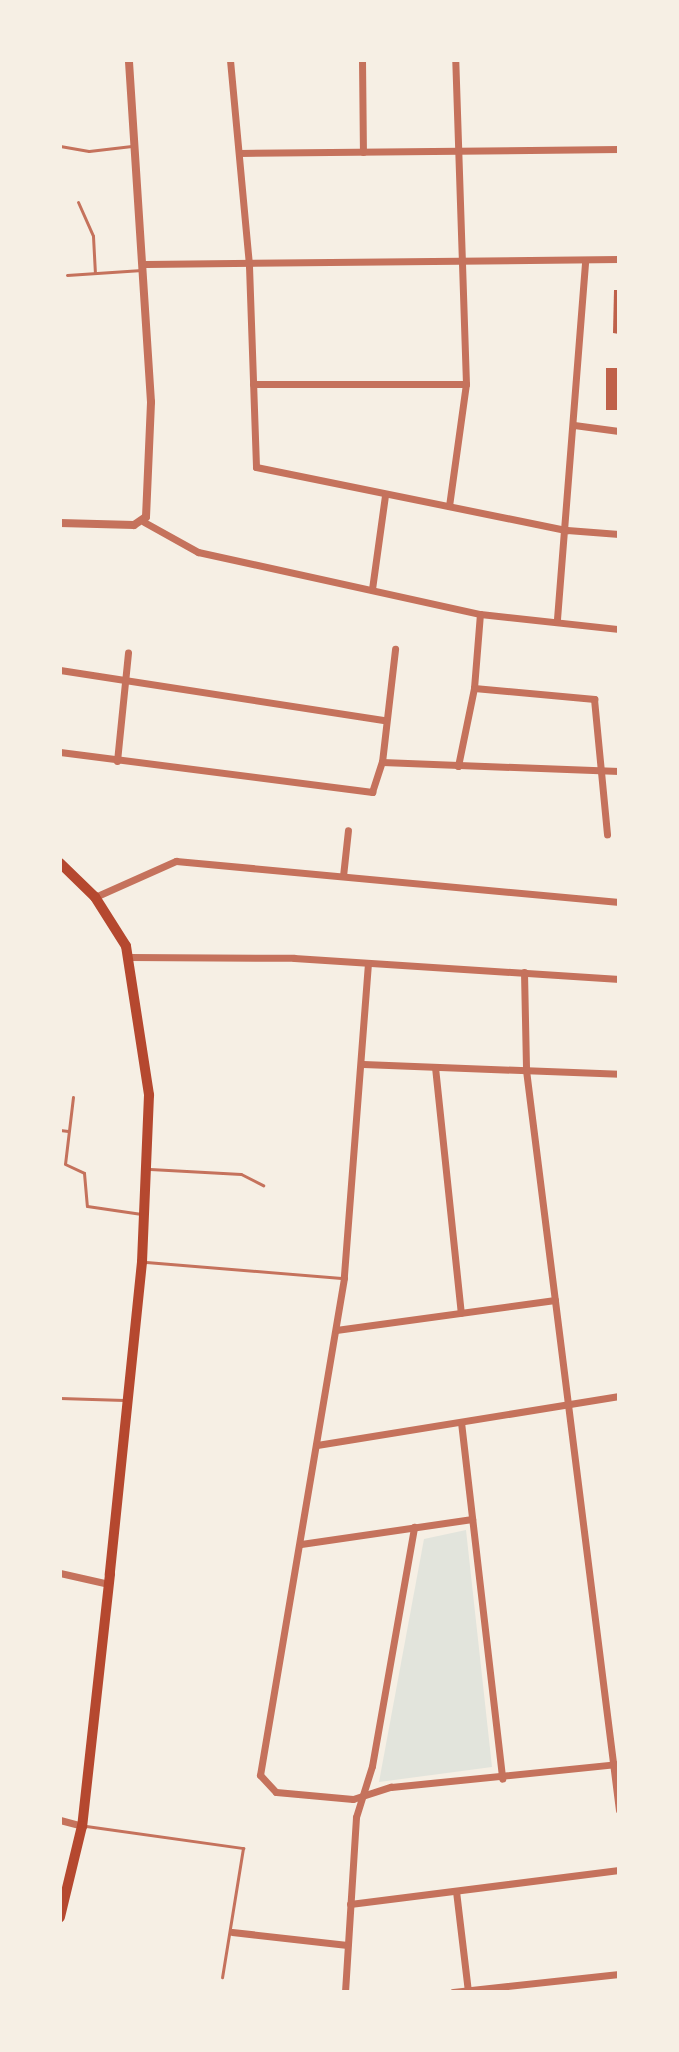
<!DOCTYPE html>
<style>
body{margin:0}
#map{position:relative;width:679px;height:2052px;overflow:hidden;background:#f6efe4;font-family:"Noto Sans",sans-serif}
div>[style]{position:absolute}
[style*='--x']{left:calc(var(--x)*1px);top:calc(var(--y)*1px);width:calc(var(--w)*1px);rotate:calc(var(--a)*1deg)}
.green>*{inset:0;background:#e2e4dc}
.building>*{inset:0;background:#bf614a}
.service>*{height:3px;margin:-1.5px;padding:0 1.5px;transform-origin:1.5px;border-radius:1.5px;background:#c5725c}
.minor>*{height:7px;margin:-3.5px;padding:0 3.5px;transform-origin:3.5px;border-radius:3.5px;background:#c5725c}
.tertiary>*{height:8px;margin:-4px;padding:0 4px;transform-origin:4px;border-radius:4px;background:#c5725c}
.primary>*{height:10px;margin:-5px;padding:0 5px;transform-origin:5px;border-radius:5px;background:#b5482f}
span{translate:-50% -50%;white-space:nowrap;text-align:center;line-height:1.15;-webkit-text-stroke:8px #f6efe4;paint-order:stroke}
.frame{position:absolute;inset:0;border:62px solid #f6efe4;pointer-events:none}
</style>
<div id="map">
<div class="green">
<i style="clip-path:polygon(466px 1530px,492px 1767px,379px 1782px,424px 1539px)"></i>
</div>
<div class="building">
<i style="clip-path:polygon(614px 290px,619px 290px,619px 334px,613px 333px)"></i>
<i style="clip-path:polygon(606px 368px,619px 368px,619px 410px,606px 410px)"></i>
</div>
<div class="service">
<i style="--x:60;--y:146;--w:29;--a:10"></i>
<i style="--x:89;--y:151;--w:43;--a:-6.6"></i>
<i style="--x:78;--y:202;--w:37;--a:66"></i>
<i style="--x:93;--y:236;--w:37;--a:87"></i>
<i style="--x:67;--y:275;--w:75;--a:-3.8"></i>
<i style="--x:73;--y:1097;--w:67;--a:96.8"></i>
<i style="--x:65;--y:1164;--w:21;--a:25"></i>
<i style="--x:84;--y:1173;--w:33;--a:85"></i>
<i style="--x:87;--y:1206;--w:55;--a:8.4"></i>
<i style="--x:60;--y:1130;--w:8;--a:7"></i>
<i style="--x:150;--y:1169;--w:91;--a:3.1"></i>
<i style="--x:241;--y:1174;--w:25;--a:27"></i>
<i style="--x:146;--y:1262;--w:196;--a:4.7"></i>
<i style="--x:60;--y:1398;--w:64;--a:1.8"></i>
<i style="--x:86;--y:1826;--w:159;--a:8"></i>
<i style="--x:243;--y:1848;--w:131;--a:99.2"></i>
</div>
<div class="minor">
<i style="--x:230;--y:60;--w:207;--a:84.7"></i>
<i style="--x:249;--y:266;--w:201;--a:88"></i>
<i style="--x:256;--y:467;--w:317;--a:11.5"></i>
<i style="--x:567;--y:530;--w:52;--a:4.4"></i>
<i style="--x:362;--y:60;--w:92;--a:89.4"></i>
<i style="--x:239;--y:153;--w:380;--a:-0.6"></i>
<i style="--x:146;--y:264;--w:473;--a:-0.6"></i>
<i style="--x:253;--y:384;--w:213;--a:0"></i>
<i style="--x:574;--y:425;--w:45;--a:7.6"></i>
<i style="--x:449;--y:506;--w:123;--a:-82.1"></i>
<i style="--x:466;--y:384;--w:324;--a:-91.9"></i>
<i style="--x:144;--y:522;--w:62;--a:29.1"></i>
<i style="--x:198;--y:552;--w:289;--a:12.4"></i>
<i style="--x:480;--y:614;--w:140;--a:6.2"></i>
<i style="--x:372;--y:589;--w:95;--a:-82.1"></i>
<i style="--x:557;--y:619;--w:360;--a:-85.5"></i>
<i style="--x:60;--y:670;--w:327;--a:8.8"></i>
<i style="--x:474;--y:688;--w:121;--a:5.2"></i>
<i style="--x:594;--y:699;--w:136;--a:84.5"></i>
<i style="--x:60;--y:752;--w:315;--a:7.3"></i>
<i style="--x:372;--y:792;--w:32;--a:-72"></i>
<i style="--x:382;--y:762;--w:114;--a:-83.4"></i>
<i style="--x:117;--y:761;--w:109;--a:-84.2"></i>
<i style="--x:382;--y:762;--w:237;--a:2.2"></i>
<i style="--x:458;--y:766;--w:80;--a:-78.4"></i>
<i style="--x:474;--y:688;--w:74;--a:-85.4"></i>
<i style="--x:343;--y:876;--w:46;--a:-83.8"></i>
<i style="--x:95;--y:897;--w:89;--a:-24"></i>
<i style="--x:176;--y:861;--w:445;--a:5.3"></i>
<i style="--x:129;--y:957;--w:165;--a:0.3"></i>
<i style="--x:294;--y:958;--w:326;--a:3.7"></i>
<i style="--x:368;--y:963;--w:316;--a:94.4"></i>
<i style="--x:344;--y:1278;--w:504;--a:99.59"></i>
<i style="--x:260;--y:1775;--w:23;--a:47"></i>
<i style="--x:276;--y:1792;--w:77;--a:5.2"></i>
<i style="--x:353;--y:1799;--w:40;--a:-18"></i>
<i style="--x:391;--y:1787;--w:229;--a:-5.8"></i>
<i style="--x:524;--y:972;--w:98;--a:88.8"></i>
<i style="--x:526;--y:1070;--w:746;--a:82.84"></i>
<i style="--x:363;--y:1064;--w:256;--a:2.2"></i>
<i style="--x:435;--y:1067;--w:247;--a:84"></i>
<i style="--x:336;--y:1330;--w:221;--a:-7.8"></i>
<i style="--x:461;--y:1422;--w:359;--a:83.4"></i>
<i style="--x:317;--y:1445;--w:306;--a:-9.2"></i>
<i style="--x:301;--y:1544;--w:173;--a:-8.3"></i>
<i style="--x:60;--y:1573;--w:50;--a:12.7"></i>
<i style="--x:60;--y:1820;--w:23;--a:15"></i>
<i style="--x:456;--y:1891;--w:102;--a:83.2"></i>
<i style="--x:350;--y:1904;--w:271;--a:-7.2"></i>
<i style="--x:232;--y:1932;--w:116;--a:6.4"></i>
<i style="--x:345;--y:1992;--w:175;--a:-86.4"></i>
<i style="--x:356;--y:1817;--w:53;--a:-72.6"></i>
<i style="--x:372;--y:1766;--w:243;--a:-80"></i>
<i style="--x:453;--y:1992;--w:167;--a:-6.2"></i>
</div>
<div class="tertiary">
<i style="--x:60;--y:523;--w:74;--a:1.5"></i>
<i style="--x:134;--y:525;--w:14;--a:-34"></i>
<i style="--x:146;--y:517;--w:115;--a:-87.5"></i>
<i style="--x:151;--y:402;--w:343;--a:-93.7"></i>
</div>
<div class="primary">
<i style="--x:60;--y:863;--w:49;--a:44.2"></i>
<i style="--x:95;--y:897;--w:58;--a:57.7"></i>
<i style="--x:126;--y:946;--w:151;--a:81.2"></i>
<i style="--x:149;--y:1095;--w:167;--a:92.4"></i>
<i style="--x:142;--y:1262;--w:314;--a:95.9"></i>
<i style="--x:110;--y:1574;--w:254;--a:96.3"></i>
<i style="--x:82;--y:1826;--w:94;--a:103.6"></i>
</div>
<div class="frame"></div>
</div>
